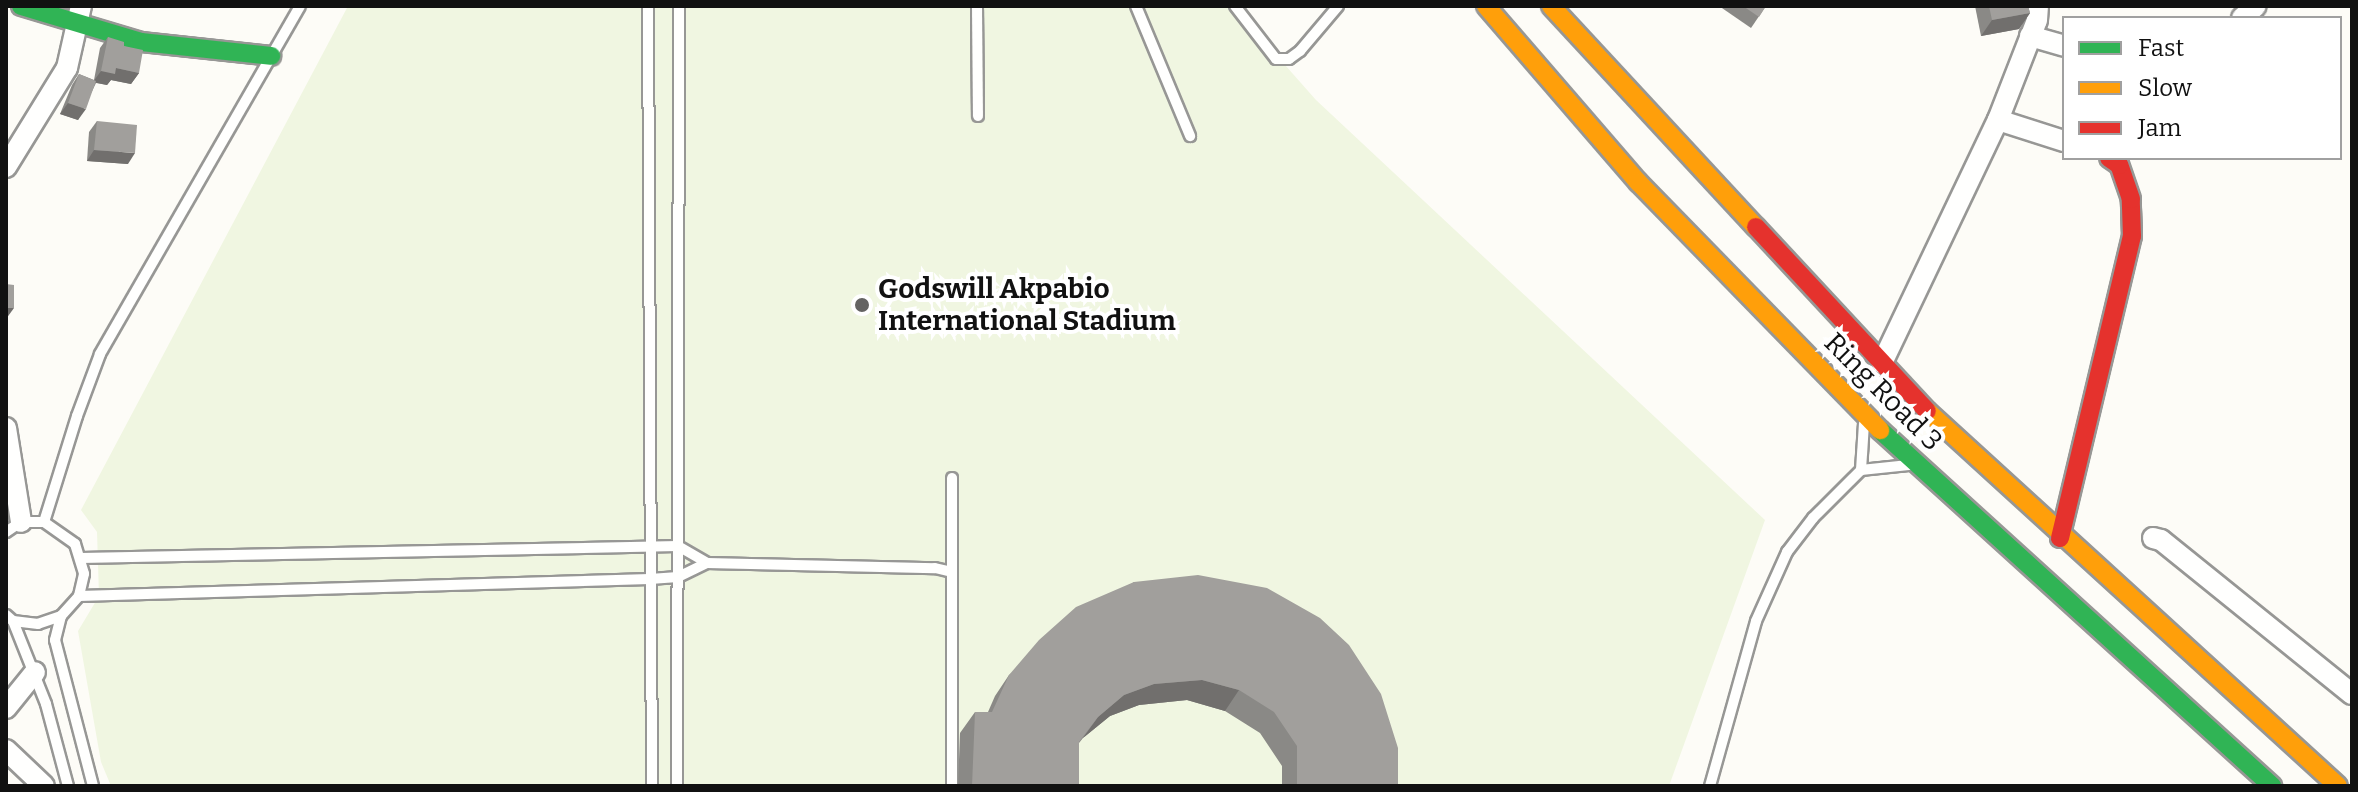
<!DOCTYPE html>
<style>
body{margin:0}
#map{position:relative;width:2358px;height:792px;overflow:hidden;background:#fdfcf7;font-family:Bitter,serif}
div>[style]{position:absolute}
[style*='--x']{left:calc(var(--x)*1px);top:calc(var(--y)*1px);width:calc(var(--w)*1px);rotate:calc(var(--a)*1deg)}
.pitch>*{inset:0;background:#f0f6e1}
.roads{filter:drop-shadow(2px 0 #979795) drop-shadow(-2px 0 #979795) drop-shadow(0 2px #979795) drop-shadow(0 -2px #979795)}
.lane>*{height:10px;margin:-5px;padding:0 5px;transform-origin:5px;border-radius:5px;background:#fffffe}
.street>*{height:20px;margin:-10px;padding:0 10px;transform-origin:10px;border-radius:10px;background:#fffffe}
.fast>*{height:18px;margin:-9px;padding:0 9px;transform-origin:9px;border-radius:9px;background:#30b455}
.slow>*{height:18px;margin:-9px;padding:0 9px;transform-origin:9px;border-radius:9px;background:#ff9f0a}
.jam>*{height:18px;margin:-9px;padding:0 9px;transform-origin:9px;border-radius:9px;background:#e5322d}
.wall>*{inset:0;background:#8a8986}
.shaded-wall>*{inset:0;background:#716f6d}
.building>*{inset:0;background:#a19f9c}
.dots>*{width:22px;height:22px;translate:-50% -50%;box-sizing:border-box;border:4px solid #fff;border-radius:50%}
span{translate:-50% -50%;white-space:nowrap;text-align:center;line-height:1.15;-webkit-text-stroke:8px #fff;paint-order:stroke}
.poi-label{font-size:28px;color:#111;font-weight:700}
.left{translate:0 -50%;text-align:left}
.street-label{font-size:28px;color:#111}
.frame{position:absolute;inset:0;border:8px solid #111;pointer-events:none}
.legend{position:absolute;left:2062px;top:16px;width:280px;height:144px;box-sizing:border-box;background:#fff;border:2px solid #a0a0a0;margin:0;padding:10px 14px;list-style:none;font-size:24px;color:#111}
.legend li{display:flex;align-items:center;gap:16px;height:40px}
.legend b{width:40px;border:2px solid #a0a0a0}
</style>
<div id="map">
<div class="pitch">
<i style="clip-path:polygon(348px 6px,1233px 6px,1316px 100px,1765px 520px,1669px 786px,111px 786px,101px 762px,78px 631px,99px 596px,97px 532px,81px 510px)"></i>
</div>
<div class="roads">
<div class="lane">
<i style="--x:648;--y:6;--w:780;--a:89.71"></i>
<i style="--x:977;--y:6;--w:110;--a:89.5"></i>
<i style="--x:1136;--y:6;--w:141;--a:67.4"></i>
<i style="--x:1235;--y:6;--w:67;--a:52.3"></i>
<i style="--x:1276;--y:59;--w:13;--a:0"></i>
<i style="--x:1289;--y:59;--w:14;--a:-36"></i>
<i style="--x:1300;--y:51;--w:59;--a:-49.8"></i>
<i style="--x:1861;--y:470;--w:46;--a:-86.3"></i>
<i style="--x:952;--y:478;--w:308;--a:90"></i>
<i style="--x:44;--y:522;--w:111;--a:-72.7"></i>
<i style="--x:77;--y:416;--w:66;--a:-69.6"></i>
<i style="--x:100;--y:354;--w:401;--a:-60.1"></i>
<i style="--x:6;--y:532;--w:18;--a:-34"></i>
<i style="--x:21;--y:522;--w:23;--a:0"></i>
<i style="--x:44;--y:522;--w:38;--a:35"></i>
<i style="--x:75;--y:544;--w:31;--a:73"></i>
<i style="--x:84;--y:574;--w:23;--a:103"></i>
<i style="--x:79;--y:596;--w:27;--a:132"></i>
<i style="--x:61;--y:616;--w:24;--a:161"></i>
<i style="--x:38;--y:624;--w:25;--a:-173"></i>
<i style="--x:13;--y:621;--w:9;--a:-139"></i>
<i style="--x:81;--y:558;--w:597;--a:-1.15"></i>
<i style="--x:678;--y:546;--w:34;--a:30"></i>
<i style="--x:79;--y:596;--w:571;--a:-1.71"></i>
<i style="--x:650;--y:579;--w:28;--a:-4"></i>
<i style="--x:678;--y:577;--w:32;--a:-26"></i>
<i style="--x:707;--y:563;--w:228;--a:1.3"></i>
<i style="--x:935;--y:568;--w:17;--a:13"></i>
<i style="--x:61;--y:616;--w:25;--a:104"></i>
<i style="--x:55;--y:640;--w:151;--a:75.4"></i>
<i style="--x:13;--y:621;--w:89;--a:68.3"></i>
<i style="--x:46;--y:704;--w:85;--a:75"></i>
<i style="--x:677;--y:786;--w:780;--a:-89.85"></i>
<i style="--x:1710;--y:786;--w:171;--a:-74.4"></i>
<i style="--x:1756;--y:621;--w:76;--a:-65.8"></i>
<i style="--x:1787;--y:552;--w:43;--a:-52.6"></i>
<i style="--x:1813;--y:518;--w:68;--a:-45"></i>
<i style="--x:1861;--y:470;--w:48;--a:-5.9"></i>
</div>
<div class="street">
<i style="--x:2242;--y:18;--w:18;--a:-41"></i>
<i style="--x:2030;--y:36;--w:35;--a:16"></i>
<i style="--x:1998;--y:120;--w:69;--a:17.7"></i>
<i style="--x:6;--y:167;--w:116;--a:-58.4"></i>
<i style="--x:67;--y:68;--w:64;--a:-77.3"></i>
<i style="--x:1882;--y:363;--w:269;--a:-64.5"></i>
<i style="--x:1998;--y:120;--w:107;--a:-68.7"></i>
<i style="--x:2037;--y:20;--w:14;--a:-86"></i>
<i style="--x:6;--y:428;--w:95;--a:80.9"></i>
<i style="--x:2153;--y:538;--w:8;--a:14"></i>
<i style="--x:2161;--y:540;--w:245;--a:38.9"></i>
<i style="--x:6;--y:708;--w:46;--a:-51.1"></i>
<i style="--x:6;--y:750;--w:52;--a:43.5"></i>
</div>
<div class="fast">
<i style="--x:21;--y:6;--w:125;--a:16.7"></i>
<i style="--x:141;--y:42;--w:131;--a:6.1"></i>
<i style="--x:1880;--y:430;--w:530;--a:42.24"></i>
</div>
<div class="slow">
<i style="--x:1486;--y:6;--w:233;--a:49.2"></i>
<i style="--x:1638;--y:182;--w:347;--a:45.7"></i>
<i style="--x:1551;--y:6;--w:301;--a:47.2"></i>
<i style="--x:1927;--y:411;--w:556;--a:42.38"></i>
</div>
<div class="jam">
<i style="--x:1756;--y:227;--w:251;--a:47.1"></i>
<i style="--x:2060;--y:538;--w:310;--a:-76.6"></i>
<i style="--x:2132;--y:236;--w:37;--a:-92"></i>
<i style="--x:2131;--y:199;--w:36;--a:-109"></i>
<i style="--x:2119;--y:165;--w:12;--a:-145"></i>
</div>
</div>
<div class="wall">
<i style="clip-path:polygon(1719px 6px,1766px 6px,1751px 28px)"></i>
<i style="clip-path:polygon(1975px 6px,2028px 6px,2030px 13px,2019px 29px,1981px 36px)"></i>
<i style="clip-path:polygon(108px 37px,124px 46px,139px 73px,131px 84px,111px 80px,107px 85px,96px 83px,78px 120px,60px 114px,72px 85px,79px 74px,94px 80px,100px 48px)"></i>
<i style="clip-path:polygon(97px 121px,128px 164px,87px 161px,89px 132px)"></i>
<i style="clip-path:polygon(1134px 582px,1398px 786px,1282px 786px,1282px 766px,1260px 733px,1225px 711px,1187px 700px,1139px 705px,1110px 716px,1083px 738px,1079px 743px,1079px 786px,958px 786px,960px 733px,975px 712px,988px 712px,995px 696px,1009px 675px)"></i>
</div>
<div class="shaded-wall">
<i style="clip-path:polygon(2030px 13px,2019px 29px,1981px 36px,1992px 20px)"></i>
<i style="clip-path:polygon(116px 68px,139px 73px,131px 84px,111px 80px,107px 85px,93px 82px,101px 71px)"></i>
<i style="clip-path:polygon(68px 103px,86px 109px,78px 120px,60px 114px)"></i>
<i style="clip-path:polygon(94px 150px,135px 153px,128px 164px,87px 161px)"></i>
<i style="clip-path:polygon(6px 308px,14px 308px,6px 319px)"></i>
<i style="clip-path:polygon(1202px 680px,1239px 690px,1225px 711px,1187px 700px,1139px 705px,1110px 716px,1083px 738px,1098px 717px,1124px 695px,1154px 684px)"></i>
</div>
<div class="building">
<i style="clip-path:polygon(1743px 6px,1766px 6px,1759px 17px)"></i>
<i style="clip-path:polygon(1989px 6px,2028px 6px,2030px 13px,1992px 20px)"></i>
<i style="clip-path:polygon(108px 37px,124px 42px,124px 46px,143px 50px,139px 73px,116px 68px,115px 74px,101px 71px)"></i>
<i style="clip-path:polygon(79px 74px,96px 81px,86px 109px,68px 103px)"></i>
<i style="clip-path:polygon(97px 121px,137px 125px,135px 153px,94px 150px)"></i>
<i style="clip-path:polygon(6px 284px,14px 285px,14px 308px,6px 308px)"></i>
<i style="clip-path:polygon(1198px 575px,1267px 588px,1320px 618px,1349px 645px,1381px 694px,1398px 748px,1398px 786px,1297px 786px,1297px 746px,1274px 712px,1239px 690px,1202px 680px,1154px 684px,1124px 695px,1098px 717px,1079px 742px,1079px 786px,972px 786px,975px 712px,992px 712px,1009px 675px,1039px 640px,1076px 607px,1134px 582px)"></i>
</div>
<div class="dots">
<i style="left:862px;top:305px;background:#646362"></i>
</div>
<div class="poi-label">
<span class="left" style="left:878px;top:305px">Godswill Akpabio<br>International Stadium</span>
</div>
<div class="street-label">
<span style="left:1883px;top:392px;rotate:45deg">Ring Road 3</span>
</div>
<div class="frame"></div>
<ul class="legend">
<li><b style="height:10px;background:#30b455"></b>Fast</li>
<li><b style="height:10px;background:#ff9f0a"></b>Slow</li>
<li><b style="height:10px;background:#e5322d"></b>Jam</li>
</ul>
</div>
